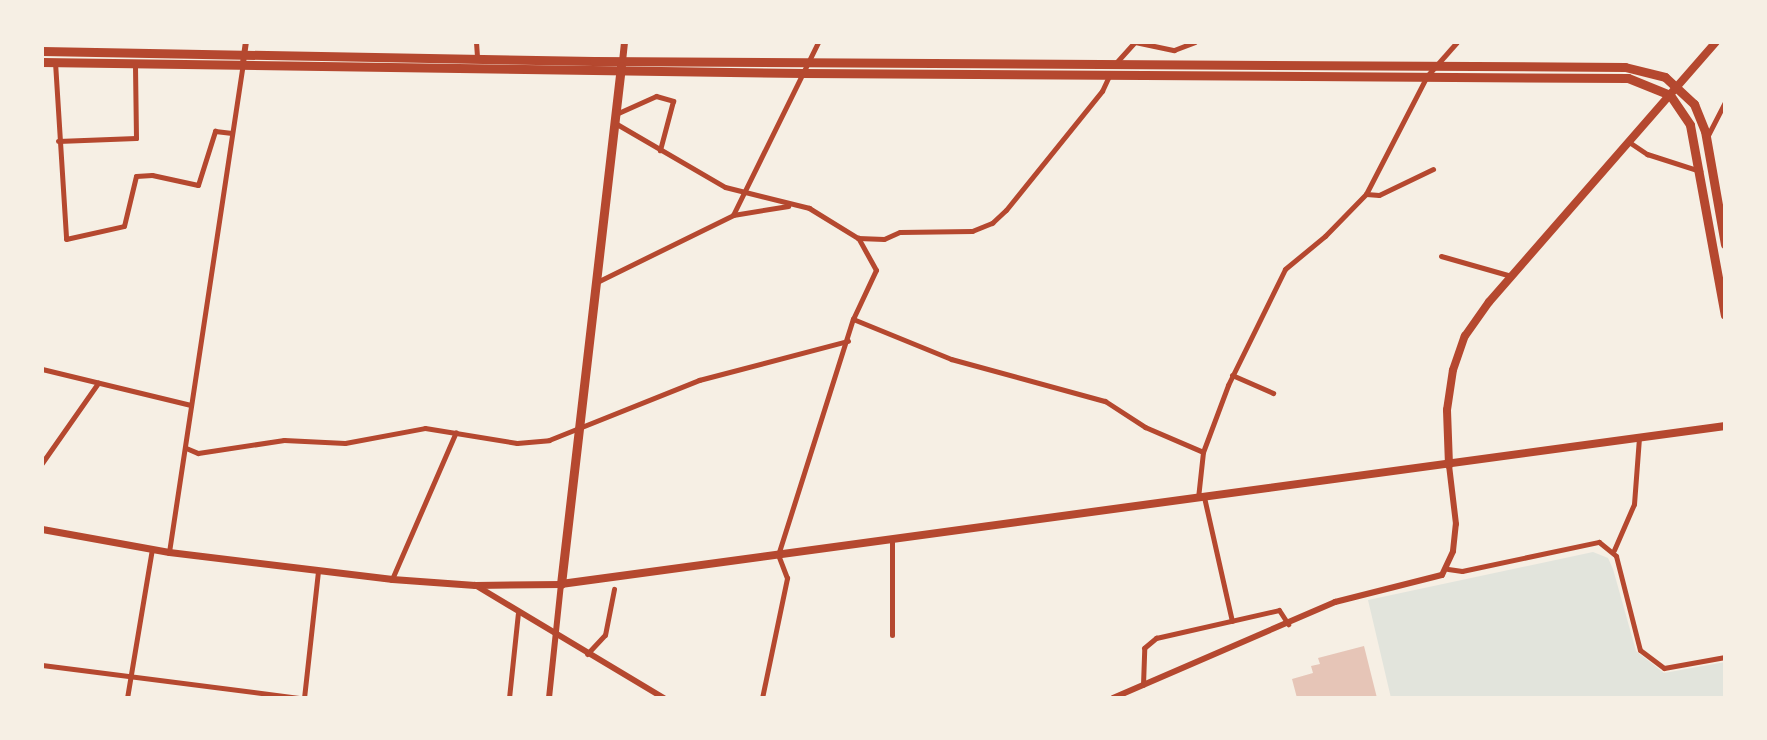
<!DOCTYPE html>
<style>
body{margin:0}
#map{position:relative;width:1767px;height:740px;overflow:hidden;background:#f6efe4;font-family:"Work Sans",sans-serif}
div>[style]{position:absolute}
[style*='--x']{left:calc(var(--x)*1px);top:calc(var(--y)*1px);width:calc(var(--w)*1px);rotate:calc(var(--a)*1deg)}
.green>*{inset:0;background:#e2e4dc}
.building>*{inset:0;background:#e6c5b7}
.minor>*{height:5px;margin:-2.5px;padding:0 2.5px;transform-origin:2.5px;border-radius:2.5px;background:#b5482f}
.tertiary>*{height:6px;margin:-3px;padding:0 3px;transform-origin:3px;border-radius:3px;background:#b5482f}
.secondary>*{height:7px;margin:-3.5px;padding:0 3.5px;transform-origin:3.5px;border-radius:3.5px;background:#b5482f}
.primary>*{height:8px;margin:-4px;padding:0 4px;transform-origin:4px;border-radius:4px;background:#b5482f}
.trunk>*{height:9px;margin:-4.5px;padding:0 4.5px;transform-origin:4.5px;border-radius:4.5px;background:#b5482f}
span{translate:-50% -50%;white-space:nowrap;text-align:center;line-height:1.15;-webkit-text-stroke:6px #f6efe4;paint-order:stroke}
.frame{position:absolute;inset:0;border:44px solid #f6efe4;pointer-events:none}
</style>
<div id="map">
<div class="green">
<i style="clip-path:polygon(1593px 552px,1608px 558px,1613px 569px,1636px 651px,1664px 673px,1725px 662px,1725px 698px,1391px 698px,1368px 600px)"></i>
</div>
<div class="building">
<i style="clip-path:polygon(1364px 646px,1377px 698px,1297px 698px,1292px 679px,1313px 673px,1311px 666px,1320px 664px,1318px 658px)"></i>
</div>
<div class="minor">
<i style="--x:476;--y:42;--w:16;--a:86"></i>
<i style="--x:55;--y:62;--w:177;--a:86.4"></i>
<i style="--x:66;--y:239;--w:59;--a:-12.6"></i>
<i style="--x:124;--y:226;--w:51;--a:-76.5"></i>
<i style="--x:136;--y:176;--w:16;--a:-4"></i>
<i style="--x:152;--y:175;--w:47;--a:12.3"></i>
<i style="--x:198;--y:185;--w:57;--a:-72.5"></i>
<i style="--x:215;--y:131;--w:17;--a:7"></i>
<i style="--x:1114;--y:65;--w:31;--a:-48"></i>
<i style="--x:1135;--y:42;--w:40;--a:12"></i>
<i style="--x:1174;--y:50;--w:22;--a:-21"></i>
<i style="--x:616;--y:114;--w:44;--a:-24.2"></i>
<i style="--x:656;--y:96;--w:18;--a:16"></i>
<i style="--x:673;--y:101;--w:51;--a:104.9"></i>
<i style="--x:615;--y:123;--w:127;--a:30.2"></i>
<i style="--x:725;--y:187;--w:87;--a:14"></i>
<i style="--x:809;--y:208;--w:57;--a:31.5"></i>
<i style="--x:858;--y:238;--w:26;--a:2"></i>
<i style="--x:884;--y:239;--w:17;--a:-24"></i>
<i style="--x:900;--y:232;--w:72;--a:-0.8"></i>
<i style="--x:972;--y:231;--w:22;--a:-22"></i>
<i style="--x:992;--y:223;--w:19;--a:-43"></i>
<i style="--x:1006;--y:210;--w:153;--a:-51.1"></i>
<i style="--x:1102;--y:91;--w:19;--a:-65"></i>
<i style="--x:1706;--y:139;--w:42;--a:-62.8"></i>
<i style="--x:58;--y:141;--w:78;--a:-2.2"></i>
<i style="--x:136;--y:138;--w:74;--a:-90.8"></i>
<i style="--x:1629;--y:142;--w:22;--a:34"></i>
<i style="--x:1647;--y:154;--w:56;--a:17.8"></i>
<i style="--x:1366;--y:194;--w:13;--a:4"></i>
<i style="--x:1379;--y:195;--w:60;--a:-25.7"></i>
<i style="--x:733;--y:215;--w:193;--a:-63.8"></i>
<i style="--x:1441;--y:256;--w:73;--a:15.9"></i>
<i style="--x:597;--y:282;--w:152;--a:-26.2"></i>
<i style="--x:733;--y:215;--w:56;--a:-9.3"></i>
<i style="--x:853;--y:319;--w:106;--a:22.2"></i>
<i style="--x:951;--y:359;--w:160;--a:15.3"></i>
<i style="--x:1105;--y:401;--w:48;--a:33"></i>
<i style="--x:1145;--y:427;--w:63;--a:23.3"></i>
<i style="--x:42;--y:369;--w:153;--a:13.6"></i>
<i style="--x:1232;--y:375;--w:45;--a:23.7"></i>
<i style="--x:186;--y:448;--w:13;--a:23"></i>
<i style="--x:198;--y:453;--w:87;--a:-8.6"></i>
<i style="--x:284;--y:440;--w:61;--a:2.8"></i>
<i style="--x:345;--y:443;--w:81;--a:-10.6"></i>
<i style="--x:425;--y:428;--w:93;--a:9.3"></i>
<i style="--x:517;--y:443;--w:32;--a:-5"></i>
<i style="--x:549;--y:440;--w:162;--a:-21.8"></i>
<i style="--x:699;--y:380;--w:154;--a:-14.7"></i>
<i style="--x:42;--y:463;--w:98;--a:-55"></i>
<i style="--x:1204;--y:497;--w:127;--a:77.3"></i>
<i style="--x:1198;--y:498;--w:46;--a:-83.8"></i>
<i style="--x:1203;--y:452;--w:72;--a:-69.5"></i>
<i style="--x:1228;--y:385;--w:129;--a:-63.8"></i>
<i style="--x:1285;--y:269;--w:52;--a:-39.5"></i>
<i style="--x:1325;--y:236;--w:59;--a:-45.7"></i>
<i style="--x:1366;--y:194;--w:133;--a:-62.7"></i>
<i style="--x:1427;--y:76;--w:45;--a:-48.6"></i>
<i style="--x:1614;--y:550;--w:50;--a:-66.5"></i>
<i style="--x:1634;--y:504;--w:67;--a:-85.7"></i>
<i style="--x:169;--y:552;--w:494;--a:-81.4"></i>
<i style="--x:1448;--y:569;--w:14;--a:8"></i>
<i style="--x:1462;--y:571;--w:140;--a:-12"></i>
<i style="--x:1599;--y:542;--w:22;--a:39"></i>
<i style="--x:1616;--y:556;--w:97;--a:75.7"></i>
<i style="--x:1640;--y:650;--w:30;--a:37"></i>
<i style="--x:1664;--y:668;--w:62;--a:-10.2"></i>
<i style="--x:392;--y:579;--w:160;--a:-66.5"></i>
<i style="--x:892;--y:635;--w:96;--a:-90"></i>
<i style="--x:587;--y:654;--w:26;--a:-47"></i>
<i style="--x:605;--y:635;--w:47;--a:-78.9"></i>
<i style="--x:42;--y:665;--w:261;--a:7.3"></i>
<i style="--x:1143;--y:685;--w:37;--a:-88"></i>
<i style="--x:1144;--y:648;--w:16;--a:-40"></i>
<i style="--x:1156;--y:638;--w:126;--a:-12.8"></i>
<i style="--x:1279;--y:610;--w:17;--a:57"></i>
<i style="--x:127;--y:698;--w:151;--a:-80.5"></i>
<i style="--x:304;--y:698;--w:128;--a:-83.7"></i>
<i style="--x:509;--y:698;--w:85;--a:-84"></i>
<i style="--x:762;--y:698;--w:123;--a:-78.2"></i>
<i style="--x:787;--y:578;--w:25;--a:-111"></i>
<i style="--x:778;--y:555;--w:248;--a:-72.4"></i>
<i style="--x:853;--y:319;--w:54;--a:-64.9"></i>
<i style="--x:876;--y:270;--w:37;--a:-119"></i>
</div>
<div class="tertiary">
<i style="--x:243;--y:63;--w:21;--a:-82"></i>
<i style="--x:475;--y:585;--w:220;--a:30.9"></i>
<i style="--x:549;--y:698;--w:115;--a:-84"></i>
<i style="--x:1113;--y:698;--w:242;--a:-23.4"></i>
<i style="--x:1335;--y:602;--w:110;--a:-14.2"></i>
<i style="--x:1442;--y:575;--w:26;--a:-65"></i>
<i style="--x:1453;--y:551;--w:27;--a:-84"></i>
<i style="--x:1456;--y:524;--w:59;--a:-96.8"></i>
</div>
<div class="secondary">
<i style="--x:622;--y:61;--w:19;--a:-84"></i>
<i style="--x:42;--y:529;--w:129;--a:10.3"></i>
<i style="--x:169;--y:552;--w:225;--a:6.9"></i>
<i style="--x:392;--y:579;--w:83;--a:4.1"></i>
<i style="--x:475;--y:585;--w:86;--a:-0.7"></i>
</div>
<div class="primary">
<i style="--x:1449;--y:465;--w:55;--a:-92.1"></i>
<i style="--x:1447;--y:410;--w:40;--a:-81.5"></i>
<i style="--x:1453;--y:370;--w:36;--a:-71"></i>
<i style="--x:1465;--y:336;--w:42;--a:-54.8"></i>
<i style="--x:1489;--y:302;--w:345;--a:-48.9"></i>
<i style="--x:561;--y:584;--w:1175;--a:-7.73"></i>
</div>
<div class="trunk">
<i style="--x:42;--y:51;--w:552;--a:1.04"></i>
<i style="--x:594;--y:61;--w:1031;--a:0.33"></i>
<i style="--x:1625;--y:67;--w:41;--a:14"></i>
<i style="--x:1665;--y:77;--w:40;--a:43"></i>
<i style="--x:1694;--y:104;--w:29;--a:68"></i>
<i style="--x:1705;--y:131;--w:115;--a:80"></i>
<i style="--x:42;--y:62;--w:761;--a:0.83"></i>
<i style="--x:803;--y:73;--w:825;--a:0.35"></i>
<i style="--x:1628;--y:78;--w:45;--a:22"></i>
<i style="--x:1670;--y:95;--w:36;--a:56"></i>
<i style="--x:1690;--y:125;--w:193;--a:79.6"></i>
<i style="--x:561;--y:584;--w:521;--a:-83.39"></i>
</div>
<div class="frame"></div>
</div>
